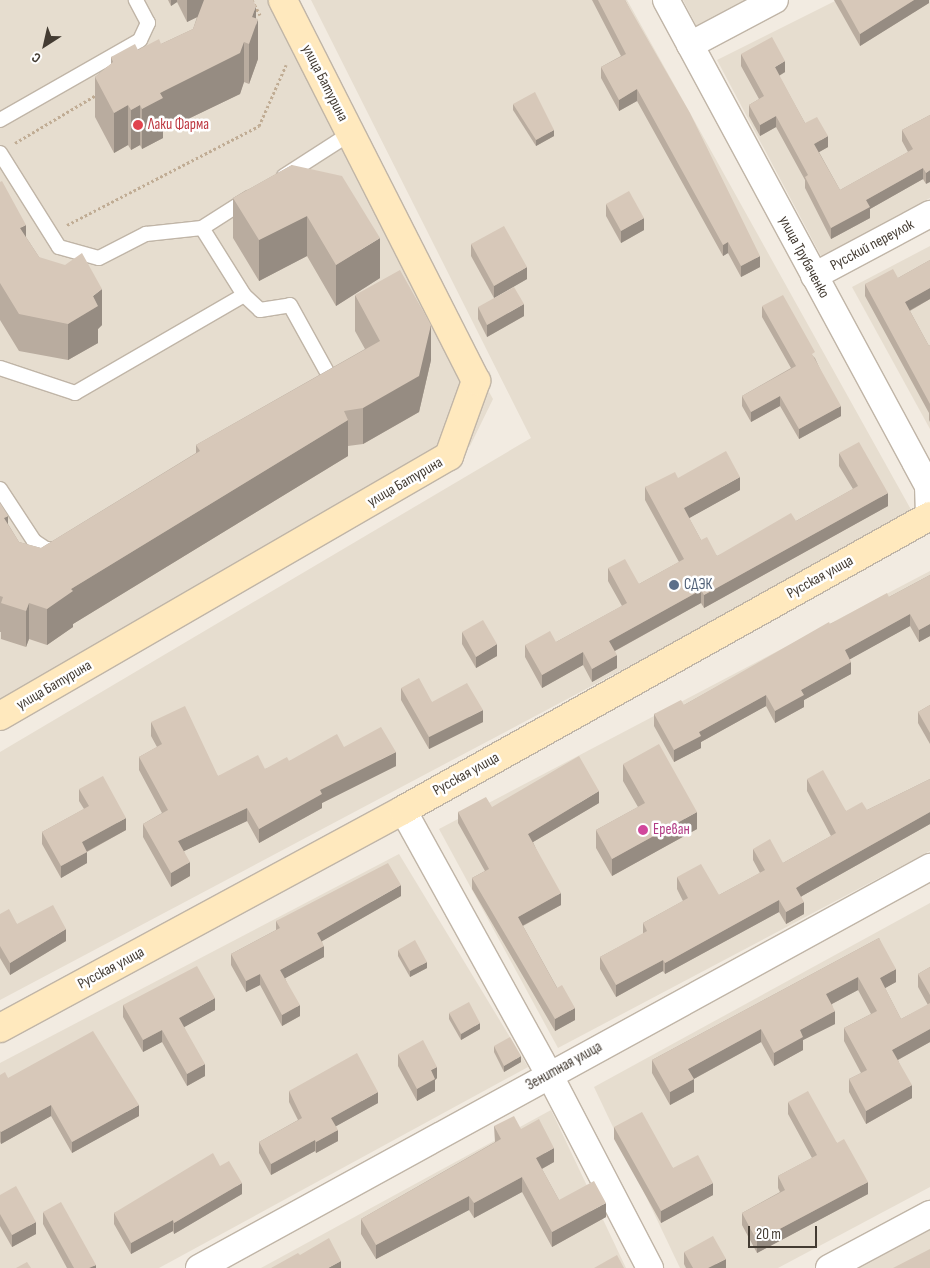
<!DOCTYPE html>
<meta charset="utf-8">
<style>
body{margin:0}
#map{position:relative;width:930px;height:1268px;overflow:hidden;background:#f2ebe1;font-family:"Sofia Sans Condensed",sans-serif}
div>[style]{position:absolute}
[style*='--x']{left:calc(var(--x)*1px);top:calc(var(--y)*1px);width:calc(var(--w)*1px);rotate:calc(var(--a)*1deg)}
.residential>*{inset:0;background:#e6ddcf}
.path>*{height:3px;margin-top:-1.5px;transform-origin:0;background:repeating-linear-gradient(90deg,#c0ac94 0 2.5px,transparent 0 5px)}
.roads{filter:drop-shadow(1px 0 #c0b5a7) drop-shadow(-1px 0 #c0b5a7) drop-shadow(0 1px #c0b5a7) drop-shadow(0 -1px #c0b5a7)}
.lane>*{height:14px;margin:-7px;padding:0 7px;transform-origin:7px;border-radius:7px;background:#fff}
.street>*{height:26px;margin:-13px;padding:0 13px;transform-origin:13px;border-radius:13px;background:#fff}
.secondary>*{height:28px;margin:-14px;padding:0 14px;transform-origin:14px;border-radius:14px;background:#ffe9be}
.wall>*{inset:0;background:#b9ac9f}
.shaded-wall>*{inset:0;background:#968c82}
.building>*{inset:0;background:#d7c8b9}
.dots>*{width:14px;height:14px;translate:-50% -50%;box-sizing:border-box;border:2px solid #fff;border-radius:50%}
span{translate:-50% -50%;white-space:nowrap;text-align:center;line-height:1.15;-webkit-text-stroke:5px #fff;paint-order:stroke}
.street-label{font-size:15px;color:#433b32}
.health-label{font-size:15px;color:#be3a42}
.left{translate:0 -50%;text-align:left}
.service-label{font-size:15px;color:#4e5e75}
.hotel-label{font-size:15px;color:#b23c85}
.north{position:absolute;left:20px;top:20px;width:50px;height:50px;-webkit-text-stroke:4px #fff;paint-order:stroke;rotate:215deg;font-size:14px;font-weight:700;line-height:20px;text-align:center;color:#433b32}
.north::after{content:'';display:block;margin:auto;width:18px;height:22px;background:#433b32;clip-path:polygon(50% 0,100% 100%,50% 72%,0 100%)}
.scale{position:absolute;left:748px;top:1226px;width:69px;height:22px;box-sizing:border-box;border:2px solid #433b32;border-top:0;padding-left:6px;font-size:15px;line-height:18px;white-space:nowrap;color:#433b32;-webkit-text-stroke:4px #fff;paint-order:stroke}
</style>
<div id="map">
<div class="residential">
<i style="clip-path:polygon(0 0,271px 0,493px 399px,470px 446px,222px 572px,0 699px)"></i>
<i style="clip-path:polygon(311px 0,627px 0,914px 515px,0 1000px,0 752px,531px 438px)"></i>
<i style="clip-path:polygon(683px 0,754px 0,698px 29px)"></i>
<i style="clip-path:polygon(837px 0,930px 0,930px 198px,822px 258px,717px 60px)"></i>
<i style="clip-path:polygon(930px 246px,930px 429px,852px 287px)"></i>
<i style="clip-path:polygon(930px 571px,930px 851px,558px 1048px,439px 829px)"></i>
<i style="clip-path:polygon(399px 854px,528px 1067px,159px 1268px,0 1268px,0 1063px)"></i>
<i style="clip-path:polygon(930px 903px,930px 1187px,778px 1268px,680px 1268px,594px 1087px)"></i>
<i style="clip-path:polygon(551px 1110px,626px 1268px,261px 1268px)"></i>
<i style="clip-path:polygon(930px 1230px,930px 1268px,857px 1268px)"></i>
</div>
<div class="path">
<i style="--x:252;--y:0;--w:17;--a:62"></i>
<i style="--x:15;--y:143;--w:96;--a:-30.6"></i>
<i style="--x:67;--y:225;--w:216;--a:-27.3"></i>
<i style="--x:259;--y:126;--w:67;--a:-66.1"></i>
</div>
<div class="roads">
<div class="lane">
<i style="--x:0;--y:120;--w:161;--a:-29.7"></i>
<i style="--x:140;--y:40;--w:19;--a:-65"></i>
<i style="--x:148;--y:23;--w:26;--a:-118"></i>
<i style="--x:0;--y:153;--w:111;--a:57.9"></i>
<i style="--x:59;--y:247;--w:41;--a:15.4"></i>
<i style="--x:99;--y:258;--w:53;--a:-27.1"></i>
<i style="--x:146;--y:234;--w:56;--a:-6.1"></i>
<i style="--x:284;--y:176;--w:80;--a:-32.7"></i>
<i style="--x:244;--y:295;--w:22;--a:43"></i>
<i style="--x:260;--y:310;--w:30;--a:-9"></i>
<i style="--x:290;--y:305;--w:87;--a:61.1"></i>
<i style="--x:332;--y:381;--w:7;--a:146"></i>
<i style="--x:0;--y:368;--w:79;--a:18.4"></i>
<i style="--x:75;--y:393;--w:195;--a:-30.1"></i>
<i style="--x:244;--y:295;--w:79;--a:-122.1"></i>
<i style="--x:202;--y:228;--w:56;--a:-32.6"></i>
<i style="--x:0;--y:489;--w:62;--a:56.8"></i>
<i style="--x:34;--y:541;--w:14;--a:34"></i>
<i style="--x:46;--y:549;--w:15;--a:0"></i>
</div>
<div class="street">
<i style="--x:666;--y:0;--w:552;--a:61.67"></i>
<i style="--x:928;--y:486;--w:30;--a:88"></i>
<i style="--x:690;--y:45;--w:96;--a:-27.9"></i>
<i style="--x:814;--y:276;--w:132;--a:-28.1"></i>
<i style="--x:403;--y:810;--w:302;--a:61.1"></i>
<i style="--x:549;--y:1074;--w:219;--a:62.5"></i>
<i style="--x:199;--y:1268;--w:834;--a:-28.75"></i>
<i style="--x:829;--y:1268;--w:115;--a:-28.1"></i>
</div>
<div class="secondary">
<i style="--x:0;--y:716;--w:519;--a:-30.07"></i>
<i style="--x:449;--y:456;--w:80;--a:-70.2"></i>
<i style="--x:476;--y:381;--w:427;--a:-116.9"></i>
<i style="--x:0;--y:1028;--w:458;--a:-28.4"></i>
<i style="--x:403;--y:810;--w:603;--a:-29.16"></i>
</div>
</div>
<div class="wall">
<i style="clip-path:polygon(168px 0,253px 0,256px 18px,258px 59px,249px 84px,244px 82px,240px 94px,163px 131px,163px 138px,142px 149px,140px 145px,131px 150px,128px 145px,114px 153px,95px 117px,95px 77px,111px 64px,111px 57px,161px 44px,193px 29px,197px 17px,187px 22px,177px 2px,171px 6px)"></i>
<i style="clip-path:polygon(592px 0,625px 0,760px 267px,741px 277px,728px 253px,723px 256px,637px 101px,619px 111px,601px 78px,601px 67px,621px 56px)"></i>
<i style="clip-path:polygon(834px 0,929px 0,929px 3px,860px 46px)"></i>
<i style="clip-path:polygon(741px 54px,785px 72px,779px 76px,805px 123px,828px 147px,819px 152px,840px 190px,908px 152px,902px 141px,902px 130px,930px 115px,926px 184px,923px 179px,870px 209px,870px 218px,831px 239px,805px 188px,805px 180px,776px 127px,760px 136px,749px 116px,749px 105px,759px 99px,741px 66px)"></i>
<i style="clip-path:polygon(513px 104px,554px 136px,536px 146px,513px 110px)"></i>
<i style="clip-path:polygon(292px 165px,380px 278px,336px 306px,307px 256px,259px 281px,233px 238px,233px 198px)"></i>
<i style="clip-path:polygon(0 182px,26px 237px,39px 257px,102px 325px,98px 329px,98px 343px,68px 360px,19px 351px,0 320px)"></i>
<i style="clip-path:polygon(606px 204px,644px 230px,621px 243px,606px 216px)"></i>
<i style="clip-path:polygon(471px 244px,527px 279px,494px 298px,471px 256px)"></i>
<i style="clip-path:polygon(930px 260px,930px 299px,910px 311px,929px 346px,930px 345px,930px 422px,929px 420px,929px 413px,865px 296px,865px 284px,898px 278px)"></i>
<i style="clip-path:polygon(355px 295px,431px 360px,419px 412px,363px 444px,348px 446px,348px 456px,73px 624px,73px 627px,47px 645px,29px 639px,26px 647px,1px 639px,1px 632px,0 632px,0 503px,8px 524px,19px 542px,41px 548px,196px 453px,196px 445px,365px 349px,355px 331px)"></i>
<i style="clip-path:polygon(762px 306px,815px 358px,841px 416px,799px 439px,780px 406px,751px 422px,742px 406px,742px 396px,791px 368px,762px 317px)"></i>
<i style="clip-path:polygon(478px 307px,524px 316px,487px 337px,478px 319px)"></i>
<i style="clip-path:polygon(839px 453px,888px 506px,704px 608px,701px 603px,615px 651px,617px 668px,592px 682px,583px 665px,542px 688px,525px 657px,525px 645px,556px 642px,622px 606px,608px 581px,608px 568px,639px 584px,679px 562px,645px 500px,645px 487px,678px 478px,740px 490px,689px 518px,701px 540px,717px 556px,796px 521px,853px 489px,839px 466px)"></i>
<i style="clip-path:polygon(930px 575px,930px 636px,919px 642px,910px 626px,850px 659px,851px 674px,804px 700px,804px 707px,775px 723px,766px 706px,701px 742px,701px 748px,674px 762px,654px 726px,654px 714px,684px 705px,830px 624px,889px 597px)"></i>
<i style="clip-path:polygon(462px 632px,497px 656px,476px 668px,462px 644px)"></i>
<i style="clip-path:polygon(401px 688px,432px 702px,483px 722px,429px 749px,401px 700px)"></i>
<i style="clip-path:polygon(930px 705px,930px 744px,918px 723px,918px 712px)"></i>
<i style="clip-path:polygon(151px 722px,218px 776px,265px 769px,289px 761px,344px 747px,396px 766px,322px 803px,322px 808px,259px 843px,247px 821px,184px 851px,190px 876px,171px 887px,143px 837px,143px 824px,162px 813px,139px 770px,139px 757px,157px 747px,151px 736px)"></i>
<i style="clip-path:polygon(623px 764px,697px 829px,612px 876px,596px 848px,596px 830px,638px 807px,623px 781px)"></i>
<i style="clip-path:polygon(807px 779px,846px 811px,867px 810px,930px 779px,930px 824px,802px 896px,801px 897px,804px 914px,786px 924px,779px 912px,665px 974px,663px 971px,616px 997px,600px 969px,600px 957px,643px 934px,643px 923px,683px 901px,677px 889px,677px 877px,719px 895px,760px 873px,753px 860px,753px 849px,783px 863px,831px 836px,807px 791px)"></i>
<i style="clip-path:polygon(79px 789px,126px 830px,87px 852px,87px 863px,61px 878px,42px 844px,42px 832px,84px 809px,79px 801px)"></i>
<i style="clip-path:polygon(599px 803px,533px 842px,561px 905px,523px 926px,575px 1020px,555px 1031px,472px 889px,472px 878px,485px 871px,458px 823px,458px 812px,492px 807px)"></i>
<i style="clip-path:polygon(401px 896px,322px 941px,324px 957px,285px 978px,300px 1016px,282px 1026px,260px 985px,246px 992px,231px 965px,231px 954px,276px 930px,276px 921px)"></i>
<i style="clip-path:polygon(0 914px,17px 924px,66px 941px,10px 975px,0 958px)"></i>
<i style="clip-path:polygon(879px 938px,896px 982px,885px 988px,901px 1019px,928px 1005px,918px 987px,918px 974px,930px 967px,930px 1042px,898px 1060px,912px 1098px,866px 1124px,849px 1092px,849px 1079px,861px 1073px,844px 1041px,844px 1028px,871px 1014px,858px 990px,832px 1004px,835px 1024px,803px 1040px,803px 1050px,774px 1066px,761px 1042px,694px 1079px,694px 1092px,670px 1105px,652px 1073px,652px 1060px)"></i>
<i style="clip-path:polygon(398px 950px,427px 968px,410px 977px,398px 956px)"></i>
<i style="clip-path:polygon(123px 1005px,215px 1010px,184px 1027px,205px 1076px,187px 1086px,162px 1042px,143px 1052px,123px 1017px)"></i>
<i style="clip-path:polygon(449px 1013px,480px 1029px,461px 1040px,449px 1019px)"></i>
<i style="clip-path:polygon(494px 1046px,521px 1062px,504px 1072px,494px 1052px)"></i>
<i style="clip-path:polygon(398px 1054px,437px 1078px,435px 1080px,435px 1091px,417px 1101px,398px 1066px)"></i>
<i style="clip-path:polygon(0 1075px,8px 1078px,139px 1116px,72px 1153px,51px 1116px,1px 1144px,0 1142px)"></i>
<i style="clip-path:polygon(289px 1091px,378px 1103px,336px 1126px,338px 1141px,316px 1153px,315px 1151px,271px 1175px,259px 1153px,259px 1142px,298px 1120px,289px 1102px)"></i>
<i style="clip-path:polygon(788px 1102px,837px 1143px,868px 1194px,757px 1253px,742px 1225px,742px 1213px,780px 1192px,778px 1188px,778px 1176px,812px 1158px,788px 1114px)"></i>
<i style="clip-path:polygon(494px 1126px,521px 1129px,554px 1162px,542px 1169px,559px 1200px,606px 1217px,552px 1247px,522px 1192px,474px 1218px,469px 1210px,376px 1259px,361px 1234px,361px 1219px,495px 1142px)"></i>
<i style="clip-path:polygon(614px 1127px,673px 1168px,713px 1195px,661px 1223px,614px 1139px)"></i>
<i style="clip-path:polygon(220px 1166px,242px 1194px,174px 1234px,173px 1231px,131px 1254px,114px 1224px,114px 1213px)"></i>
<i style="clip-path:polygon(0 1195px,36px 1234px,12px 1247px,0 1226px)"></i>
<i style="clip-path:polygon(43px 1212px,96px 1268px,67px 1268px,43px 1224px)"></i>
<i style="clip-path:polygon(684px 1252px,726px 1268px,686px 1268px,684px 1264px)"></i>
</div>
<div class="shaded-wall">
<i style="clip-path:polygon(171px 0,177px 0,177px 2px,171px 6px)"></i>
<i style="clip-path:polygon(187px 0,216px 0,216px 8px,187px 22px)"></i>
<i style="clip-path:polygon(914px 0,929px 0,929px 3px,860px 46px,860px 34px)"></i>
<i style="clip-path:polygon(256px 6px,256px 25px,258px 19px,258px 59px,249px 84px,249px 44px,252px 17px)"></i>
<i style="clip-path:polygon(244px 42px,244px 82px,240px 94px,163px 131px,163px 138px,142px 149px,142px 109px,160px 93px)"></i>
<i style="clip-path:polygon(785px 61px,785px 72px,775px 78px,775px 67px)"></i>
<i style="clip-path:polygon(637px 89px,637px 101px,619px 111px,619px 100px)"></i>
<i style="clip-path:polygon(128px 105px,128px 145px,114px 153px,114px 113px)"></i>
<i style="clip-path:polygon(140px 105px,140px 145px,131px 150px,131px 110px)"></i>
<i style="clip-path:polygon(776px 116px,776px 127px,760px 136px,760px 125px)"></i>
<i style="clip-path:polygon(554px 130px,554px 136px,536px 146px,536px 140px)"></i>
<i style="clip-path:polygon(828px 136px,828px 147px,814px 155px,814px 144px)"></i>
<i style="clip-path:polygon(923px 168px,923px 179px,870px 209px,870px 218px,831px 239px,831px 228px,866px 200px)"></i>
<i style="clip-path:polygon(930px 170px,930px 182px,926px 184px,926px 173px)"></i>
<i style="clip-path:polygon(307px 216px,307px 256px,259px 281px,259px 240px)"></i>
<i style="clip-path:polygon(644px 218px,644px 230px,621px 243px,621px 231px)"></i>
<i style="clip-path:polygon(26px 225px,26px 261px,20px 228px)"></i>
<i style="clip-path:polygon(380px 238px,380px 278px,336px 306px,336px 265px)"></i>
<i style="clip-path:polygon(728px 242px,728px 253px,723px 256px,723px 245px)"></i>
<i style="clip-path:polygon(760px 256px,760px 267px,741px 277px,741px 266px)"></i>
<i style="clip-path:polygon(527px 267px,527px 279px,494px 298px,494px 286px)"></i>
<i style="clip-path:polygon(930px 288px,930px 299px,905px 313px,905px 302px)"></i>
<i style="clip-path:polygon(102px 289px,102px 325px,98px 329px,98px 343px,68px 360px,68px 324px,93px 296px)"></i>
<i style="clip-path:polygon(524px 304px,524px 316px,487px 337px,487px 325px)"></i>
<i style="clip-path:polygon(431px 325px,431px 360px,419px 412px,363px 444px,363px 408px)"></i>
<i style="clip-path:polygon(780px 396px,780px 406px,751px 422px,751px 412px)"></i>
<i style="clip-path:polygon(841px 406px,841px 416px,799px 439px,799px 429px)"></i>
<i style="clip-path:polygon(348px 420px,348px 456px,73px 624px,73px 627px,47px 645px,47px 609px,71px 589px)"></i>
<i style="clip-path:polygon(740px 477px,740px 490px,684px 521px,684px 508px)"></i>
<i style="clip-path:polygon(888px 493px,888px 506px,704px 608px,704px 595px)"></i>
<i style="clip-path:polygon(8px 516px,8px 552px,4px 518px)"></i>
<i style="clip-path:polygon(701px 590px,701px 603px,609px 654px,609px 641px)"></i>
<i style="clip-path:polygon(29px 603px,29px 639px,26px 647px,26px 611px)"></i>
<i style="clip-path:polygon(910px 614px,910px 626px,845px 662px,845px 650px)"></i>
<i style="clip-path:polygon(930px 624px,930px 636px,919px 642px,919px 630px)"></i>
<i style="clip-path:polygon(497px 644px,497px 656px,476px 668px,476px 657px)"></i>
<i style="clip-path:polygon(583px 652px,583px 665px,542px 688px,542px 675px)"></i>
<i style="clip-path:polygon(617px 655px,617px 668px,592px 682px,592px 669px)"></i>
<i style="clip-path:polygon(851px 662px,851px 674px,804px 700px,804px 707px,775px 723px,775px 711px,801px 690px)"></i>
<i style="clip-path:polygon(766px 695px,766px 706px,701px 742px,701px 748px,674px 762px,674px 750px,699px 732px)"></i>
<i style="clip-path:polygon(483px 710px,483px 722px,429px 749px,429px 737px)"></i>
<i style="clip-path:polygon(396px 752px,396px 766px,322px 803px,322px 808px,259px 843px,259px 829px,320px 790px)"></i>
<i style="clip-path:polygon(599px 791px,599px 803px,528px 845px,528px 834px)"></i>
<i style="clip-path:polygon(247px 808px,247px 821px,178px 854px,178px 841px)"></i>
<i style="clip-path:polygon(697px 812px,697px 829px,612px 876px,612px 859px)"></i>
<i style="clip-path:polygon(930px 812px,930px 824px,802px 896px,796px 900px,796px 888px,802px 884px)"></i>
<i style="clip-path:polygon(126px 818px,126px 830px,82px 854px,82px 842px)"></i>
<i style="clip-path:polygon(87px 852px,87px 863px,61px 878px,61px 866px)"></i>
<i style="clip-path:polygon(190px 862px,190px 876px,171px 887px,171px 873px)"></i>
<i style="clip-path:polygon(401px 885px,401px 896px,317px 944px,317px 933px)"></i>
<i style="clip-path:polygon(561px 893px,561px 905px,518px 928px,518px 917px)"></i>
<i style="clip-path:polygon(779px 900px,779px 912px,665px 974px,665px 963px)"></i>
<i style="clip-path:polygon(804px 902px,804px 914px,786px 924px,786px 912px)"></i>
<i style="clip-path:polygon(66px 929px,66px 941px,10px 975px,10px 963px)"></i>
<i style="clip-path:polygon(324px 946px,324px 957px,280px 981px,280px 970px)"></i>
<i style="clip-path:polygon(663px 960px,663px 971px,616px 997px,616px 985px)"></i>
<i style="clip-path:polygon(427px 962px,427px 968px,410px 977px,410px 971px)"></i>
<i style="clip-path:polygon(896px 969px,896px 982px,880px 991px,880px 978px)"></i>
<i style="clip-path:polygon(260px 974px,260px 985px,246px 992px,246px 981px)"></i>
<i style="clip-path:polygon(858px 977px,858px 990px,826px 1007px,826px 994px)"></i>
<i style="clip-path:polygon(215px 998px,215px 1010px,179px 1030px,179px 1018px)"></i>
<i style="clip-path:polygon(300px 1005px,300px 1016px,282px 1026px,282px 1015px)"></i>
<i style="clip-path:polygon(575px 1008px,575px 1020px,555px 1031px,555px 1019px)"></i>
<i style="clip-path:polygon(835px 1011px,835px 1024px,803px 1040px,803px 1050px,774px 1066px,774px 1053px,800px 1030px)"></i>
<i style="clip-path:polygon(480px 1023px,480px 1029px,461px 1040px,461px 1034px)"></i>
<i style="clip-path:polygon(761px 1029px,761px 1042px,688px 1082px,688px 1069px)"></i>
<i style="clip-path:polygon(930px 1029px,930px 1042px,892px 1063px,892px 1050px)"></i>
<i style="clip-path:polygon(162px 1030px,162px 1042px,143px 1052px,143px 1040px)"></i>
<i style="clip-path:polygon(521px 1056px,521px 1062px,504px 1072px,504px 1066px)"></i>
<i style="clip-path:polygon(205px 1064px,205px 1076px,187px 1086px,187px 1074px)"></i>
<i style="clip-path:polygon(437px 1067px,437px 1078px,435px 1080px,435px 1091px,417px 1101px,417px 1089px,431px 1070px)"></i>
<i style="clip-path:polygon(694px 1079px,694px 1092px,670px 1105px,670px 1092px)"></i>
<i style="clip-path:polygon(912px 1085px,912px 1098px,866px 1124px,866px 1111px)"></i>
<i style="clip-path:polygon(378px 1092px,378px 1103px,331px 1129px,331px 1118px)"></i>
<i style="clip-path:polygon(51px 1105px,51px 1116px,1px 1144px,1px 1132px)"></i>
<i style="clip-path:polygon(139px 1105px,139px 1116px,72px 1153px,72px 1142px)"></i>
<i style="clip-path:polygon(338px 1130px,338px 1141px,316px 1153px,316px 1142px)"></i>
<i style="clip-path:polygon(315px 1140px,315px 1151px,271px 1175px,271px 1164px)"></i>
<i style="clip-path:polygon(554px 1148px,554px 1162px,536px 1172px,536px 1158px)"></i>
<i style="clip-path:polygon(522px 1177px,522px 1192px,474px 1218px,474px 1203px)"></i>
<i style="clip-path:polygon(868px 1182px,868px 1194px,757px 1253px,757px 1241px)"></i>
<i style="clip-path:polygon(242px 1183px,242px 1194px,174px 1234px,174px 1223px)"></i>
<i style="clip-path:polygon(713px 1183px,713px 1195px,661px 1223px,661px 1211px)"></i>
<i style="clip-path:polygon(469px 1196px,469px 1210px,376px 1259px,376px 1245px)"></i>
<i style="clip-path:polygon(606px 1203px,606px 1217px,552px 1247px,552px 1232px)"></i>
<i style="clip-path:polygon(173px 1220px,173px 1231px,131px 1254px,131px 1243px)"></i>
<i style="clip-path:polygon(36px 1222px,36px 1234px,12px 1247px,12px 1235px)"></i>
<i style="clip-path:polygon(726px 1259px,726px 1268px,708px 1268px)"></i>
<i style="clip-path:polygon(341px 1261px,341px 1268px,328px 1268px)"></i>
<i style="clip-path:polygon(96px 1265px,96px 1268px,89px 1268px)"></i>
</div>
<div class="building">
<i style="clip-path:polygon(204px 0,253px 0,256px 6px,252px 17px,258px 19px,249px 44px,244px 42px,240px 53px,160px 93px,163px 98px,142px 109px,140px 105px,131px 110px,128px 105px,114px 113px,95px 77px,113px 62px,111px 57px,135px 44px,138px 50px,159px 39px,161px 44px,193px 29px)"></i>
<i style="clip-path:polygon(598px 0,625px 0,690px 113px,760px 256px,741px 266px,728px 242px,723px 245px,637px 89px,619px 100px,601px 67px,626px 54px)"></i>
<i style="clip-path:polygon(841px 0,914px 0,860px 34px)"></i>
<i style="clip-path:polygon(772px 37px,785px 61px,775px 67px,805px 123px,817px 117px,828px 136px,814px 144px,840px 190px,913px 149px,902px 130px,930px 115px,930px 170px,926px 173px,923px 168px,866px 200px,870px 207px,831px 228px,805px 177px,808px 175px,776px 116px,760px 125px,749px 105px,764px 96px,741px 54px)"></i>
<i style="clip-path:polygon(535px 92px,554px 130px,536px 140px,513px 104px)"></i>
<i style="clip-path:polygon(292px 165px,342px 176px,380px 238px,336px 265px,307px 216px,259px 240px,233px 198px)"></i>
<i style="clip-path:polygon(2px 181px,26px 225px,20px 228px,39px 257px,65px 265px,82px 253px,102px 289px,93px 296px,98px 306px,68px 324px,19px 314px,0 283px,0 182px)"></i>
<i style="clip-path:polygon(629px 191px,644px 218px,621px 231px,606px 204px)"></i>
<i style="clip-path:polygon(504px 226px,527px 267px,494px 286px,471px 244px)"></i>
<i style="clip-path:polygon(930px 260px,930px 288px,905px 302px,929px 346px,930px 345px,930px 404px,865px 284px,893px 269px,898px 278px)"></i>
<i style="clip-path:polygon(400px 270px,431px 325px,419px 376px,363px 408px,344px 411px,348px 420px,71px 589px,73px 591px,47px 609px,29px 603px,26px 611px,1px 603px,3px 597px,0 596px,0 503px,8px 516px,4px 518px,19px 542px,41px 548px,200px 451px,196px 445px,380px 341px,355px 295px)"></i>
<i style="clip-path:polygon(514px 287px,524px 304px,487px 325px,478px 307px)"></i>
<i style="clip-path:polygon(783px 295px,815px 352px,812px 354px,841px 406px,799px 429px,780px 396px,751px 412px,742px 396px,796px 366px,762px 306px)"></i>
<i style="clip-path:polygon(859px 442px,888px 493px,704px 595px,701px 590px,609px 641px,617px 655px,592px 669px,583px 652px,542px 675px,525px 645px,550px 631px,556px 642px,627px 603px,608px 568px,625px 559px,639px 584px,684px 559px,645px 487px,675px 472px,678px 478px,726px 451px,740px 477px,684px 508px,701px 540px,707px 537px,717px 556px,791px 513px,796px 521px,858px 486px,839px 453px)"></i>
<i style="clip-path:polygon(930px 575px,930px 624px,919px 630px,910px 614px,845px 650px,851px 662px,801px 690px,804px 695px,775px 711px,766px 695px,699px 732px,701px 736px,674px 750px,654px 714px,681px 700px,684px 705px,829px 622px,830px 624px,887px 593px,889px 597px)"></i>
<i style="clip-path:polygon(483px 620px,497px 644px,476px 657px,462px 632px)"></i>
<i style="clip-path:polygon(419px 678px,432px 702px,467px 683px,483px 710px,429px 737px,401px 688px)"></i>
<i style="clip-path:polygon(930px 705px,930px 733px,918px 712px)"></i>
<i style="clip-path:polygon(185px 706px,218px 776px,258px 755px,265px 769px,287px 757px,289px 761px,337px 734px,344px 747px,381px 727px,396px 752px,320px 790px,322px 794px,259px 829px,247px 808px,178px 841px,190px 862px,171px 873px,143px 824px,168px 810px,139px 757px,162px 744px,151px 722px)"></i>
<i style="clip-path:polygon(659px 744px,697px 812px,612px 859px,596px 830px,645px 803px,623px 764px)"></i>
<i style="clip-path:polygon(579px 756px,599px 791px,528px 834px,561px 893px,518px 917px,557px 988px,562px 985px,575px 1008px,555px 1019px,472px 878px,489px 869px,458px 812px,486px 797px,492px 807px)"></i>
<i style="clip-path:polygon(823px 770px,846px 811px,862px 802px,867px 810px,930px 779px,930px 812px,802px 884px,796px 888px,804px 902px,786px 912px,779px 900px,665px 963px,663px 960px,616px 985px,600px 957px,647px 931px,643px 923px,688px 898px,677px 877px,701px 864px,719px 895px,765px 870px,753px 849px,770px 839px,783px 863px,836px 833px,807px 779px)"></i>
<i style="clip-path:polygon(103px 776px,126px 818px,82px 842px,87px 852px,61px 866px,42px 832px,89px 806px,79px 789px)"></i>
<i style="clip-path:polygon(388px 863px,401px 885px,317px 933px,324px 946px,280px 970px,300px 1005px,282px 1015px,260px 974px,246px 981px,231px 954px,280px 928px,276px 921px)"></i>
<i style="clip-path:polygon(53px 905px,66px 929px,10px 963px,0 946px,0 914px,9px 909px,17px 924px)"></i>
<i style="clip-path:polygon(879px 938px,896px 969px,880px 978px,901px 1019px,930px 1003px,930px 1029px,892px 1050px,912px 1085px,866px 1111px,849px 1079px,867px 1070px,844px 1028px,877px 1011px,858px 977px,826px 994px,835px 1011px,800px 1030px,803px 1037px,774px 1053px,761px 1029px,688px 1069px,694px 1079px,670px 1092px,652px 1060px)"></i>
<i style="clip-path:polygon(415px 940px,427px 962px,410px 971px,398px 950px)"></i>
<i style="clip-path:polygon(197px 966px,215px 998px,179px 1018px,205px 1064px,187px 1074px,162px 1030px,143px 1040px,123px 1005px)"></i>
<i style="clip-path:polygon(930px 967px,930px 995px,918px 974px)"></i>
<i style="clip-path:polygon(469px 1002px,480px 1023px,461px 1034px,449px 1013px)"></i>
<i style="clip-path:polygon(93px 1031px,139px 1105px,72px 1142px,51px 1105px,1px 1132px,0 1131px,0 1075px,5px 1072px,8px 1078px)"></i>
<i style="clip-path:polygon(510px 1037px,521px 1056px,504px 1066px,494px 1046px)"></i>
<i style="clip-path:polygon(423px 1040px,437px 1067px,431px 1070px,435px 1079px,417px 1089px,398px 1054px)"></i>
<i style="clip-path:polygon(357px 1053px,378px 1092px,331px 1118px,338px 1130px,316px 1142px,315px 1140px,271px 1164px,259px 1142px,302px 1118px,289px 1091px)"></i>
<i style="clip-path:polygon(808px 1091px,837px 1143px,844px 1139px,868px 1182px,757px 1241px,742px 1213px,785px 1190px,778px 1176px,817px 1155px,788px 1102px)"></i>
<i style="clip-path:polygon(642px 1112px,673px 1168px,698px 1155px,713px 1183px,661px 1211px,614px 1127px)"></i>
<i style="clip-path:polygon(514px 1116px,521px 1129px,539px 1119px,554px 1148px,536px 1158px,559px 1200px,594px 1181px,606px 1203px,552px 1232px,522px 1177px,474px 1203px,469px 1196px,376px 1245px,361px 1219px,501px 1139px,494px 1126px)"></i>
<i style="clip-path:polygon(213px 1153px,220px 1166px,229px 1161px,242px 1183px,174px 1223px,173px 1220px,131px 1243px,114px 1213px)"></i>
<i style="clip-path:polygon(16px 1186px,36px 1222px,12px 1235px,0 1214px,0 1195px)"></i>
<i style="clip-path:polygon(61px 1202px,96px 1265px,89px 1268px,74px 1268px,43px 1212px)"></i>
<i style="clip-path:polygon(713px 1236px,726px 1259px,708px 1268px,693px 1268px,684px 1252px)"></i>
<i style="clip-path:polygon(329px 1238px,341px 1261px,328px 1268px,271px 1268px,298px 1253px,300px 1255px)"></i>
<i style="clip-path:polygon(930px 1249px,930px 1268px,893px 1268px)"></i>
<i style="clip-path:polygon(617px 1255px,624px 1268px,594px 1268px)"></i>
<i style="clip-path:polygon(27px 1262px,31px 1268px,16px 1268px)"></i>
</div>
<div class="dots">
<i style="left:138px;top:125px;background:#e0444e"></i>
<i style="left:674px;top:585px;background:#5c6f8a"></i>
<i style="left:643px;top:830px;background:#d1479c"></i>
</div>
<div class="street-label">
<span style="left:325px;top:83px;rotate:63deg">улица Батурина</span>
<span style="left:872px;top:245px;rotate:-28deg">Русский переулок</span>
<span style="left:804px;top:257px;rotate:62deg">улица Трубаченко</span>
<span style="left:405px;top:482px;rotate:-30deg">улица Батурина</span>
<span style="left:820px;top:577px;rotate:-29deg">Русская улица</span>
<span style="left:54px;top:685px;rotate:-30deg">улица Батурина</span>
<span style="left:466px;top:774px;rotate:-29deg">Русская улица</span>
<span style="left:111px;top:968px;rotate:-28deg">Русская улица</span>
<span style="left:564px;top:1066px;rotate:-29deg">Зенитная улица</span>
</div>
<div class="health-label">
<span class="left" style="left:148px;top:125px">Лаки Фарма</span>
</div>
<div class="service-label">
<span class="left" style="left:684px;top:585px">СДЭК</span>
</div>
<div class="hotel-label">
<span class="left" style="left:653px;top:830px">Ереван</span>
</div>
<div class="north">С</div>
<div class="scale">20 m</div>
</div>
